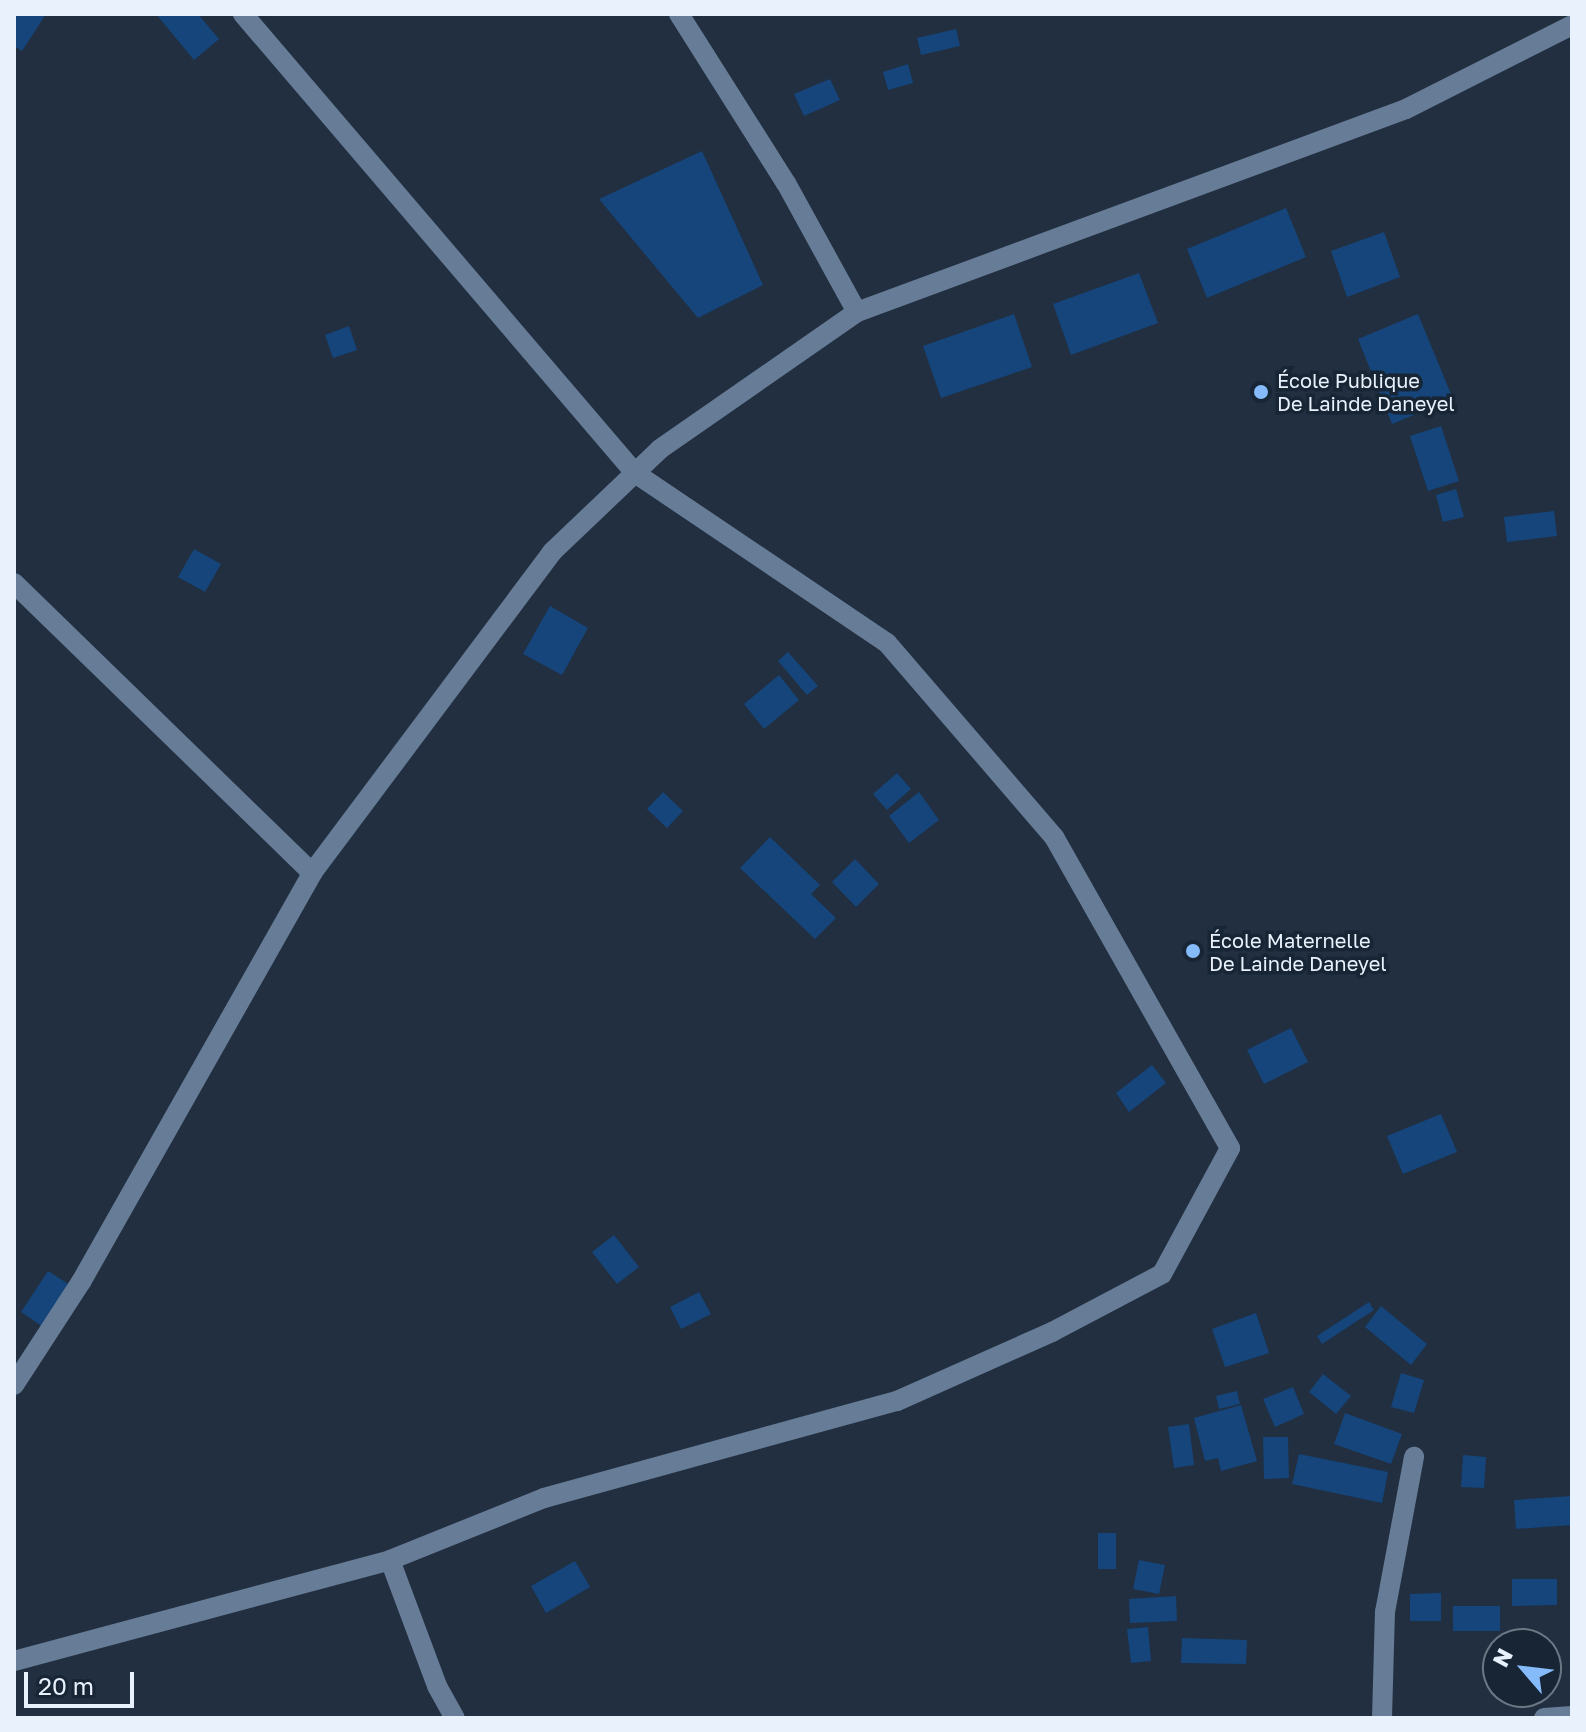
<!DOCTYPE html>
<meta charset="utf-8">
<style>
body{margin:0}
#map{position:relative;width:1586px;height:1732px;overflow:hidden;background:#212f40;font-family:"Golos Text",sans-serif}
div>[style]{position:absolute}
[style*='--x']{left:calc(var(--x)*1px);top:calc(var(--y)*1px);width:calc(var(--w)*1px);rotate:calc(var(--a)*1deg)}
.building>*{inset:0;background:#15457a}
.minor>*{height:20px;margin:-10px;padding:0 10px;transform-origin:10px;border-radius:10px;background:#677c96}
.dots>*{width:22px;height:22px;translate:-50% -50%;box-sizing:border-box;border:4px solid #172535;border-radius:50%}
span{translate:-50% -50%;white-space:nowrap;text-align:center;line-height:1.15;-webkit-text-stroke:7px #172535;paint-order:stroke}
.poi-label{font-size:20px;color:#e8f1fc}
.left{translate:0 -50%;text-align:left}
.frame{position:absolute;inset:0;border:16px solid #e8f1fc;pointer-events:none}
.north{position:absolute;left:1482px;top:1628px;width:80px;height:80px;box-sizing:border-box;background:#172535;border:2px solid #6b7785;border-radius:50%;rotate:298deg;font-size:22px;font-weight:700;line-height:32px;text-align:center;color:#e8f1fc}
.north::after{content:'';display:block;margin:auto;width:28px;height:36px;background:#86bbfb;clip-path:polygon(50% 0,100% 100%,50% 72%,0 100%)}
.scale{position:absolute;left:24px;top:1672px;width:110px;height:36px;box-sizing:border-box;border:4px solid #e8f1fc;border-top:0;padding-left:10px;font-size:24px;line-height:28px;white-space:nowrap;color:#e8f1fc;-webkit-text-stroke:6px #172535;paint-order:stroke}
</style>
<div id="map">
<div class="building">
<i style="clip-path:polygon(14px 14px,46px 14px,22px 51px,14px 46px)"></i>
<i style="clip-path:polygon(156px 14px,198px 14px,219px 39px,194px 60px)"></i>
<i style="clip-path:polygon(956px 29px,960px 46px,921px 55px,917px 38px)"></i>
<i style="clip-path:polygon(908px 64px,913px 83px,888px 90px,883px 72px)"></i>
<i style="clip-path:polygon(830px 79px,840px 100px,804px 116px,794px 94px)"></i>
<i style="clip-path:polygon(702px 151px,763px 285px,698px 318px,599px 199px)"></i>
<i style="clip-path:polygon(1286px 208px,1306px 257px,1207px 298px,1187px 249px)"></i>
<i style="clip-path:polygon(1384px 232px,1400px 277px,1347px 297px,1331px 251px)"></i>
<i style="clip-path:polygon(1139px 273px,1158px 323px,1071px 355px,1053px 304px)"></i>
<i style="clip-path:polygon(1014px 314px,1032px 367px,941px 398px,923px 346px)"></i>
<i style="clip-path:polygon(1418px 314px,1453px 399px,1392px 424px,1358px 339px)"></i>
<i style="clip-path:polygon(349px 326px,357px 350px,333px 358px,325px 335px)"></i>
<i style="clip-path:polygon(1441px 426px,1459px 481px,1428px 491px,1410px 436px)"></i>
<i style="clip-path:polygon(1456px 489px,1464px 517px,1443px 522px,1436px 495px)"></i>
<i style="clip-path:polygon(1554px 511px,1557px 536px,1507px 542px,1504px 517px)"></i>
<i style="clip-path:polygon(194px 549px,221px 564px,205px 592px,178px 577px)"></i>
<i style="clip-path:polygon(550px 606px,588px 628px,562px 675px,523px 654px)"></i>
<i style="clip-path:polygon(788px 652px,818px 686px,807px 695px,778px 661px)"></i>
<i style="clip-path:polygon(779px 675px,799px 700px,764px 729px,744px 704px)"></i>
<i style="clip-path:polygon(897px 773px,911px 789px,887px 810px,873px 794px)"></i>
<i style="clip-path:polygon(663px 792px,683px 811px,667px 828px,647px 809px)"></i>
<i style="clip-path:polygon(919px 792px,939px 820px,909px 843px,889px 816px)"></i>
<i style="clip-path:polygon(770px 837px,820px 885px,811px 894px,836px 918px,815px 939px,740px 868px)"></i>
<i style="clip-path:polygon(855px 859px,879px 884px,856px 907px,832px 882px)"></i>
<i style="clip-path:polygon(1291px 1028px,1308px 1062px,1264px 1084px,1247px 1050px)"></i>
<i style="clip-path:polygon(1152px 1065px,1166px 1083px,1129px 1112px,1116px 1093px)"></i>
<i style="clip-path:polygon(1441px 1114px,1457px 1152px,1403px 1174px,1387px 1136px)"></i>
<i style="clip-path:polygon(614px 1235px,639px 1267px,617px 1284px,592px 1252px)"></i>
<i style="clip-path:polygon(48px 1271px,70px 1285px,43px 1327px,21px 1312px)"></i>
<i style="clip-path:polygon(699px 1292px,711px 1314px,681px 1329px,670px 1307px)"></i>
<i style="clip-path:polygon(1369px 1302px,1374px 1310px,1322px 1344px,1317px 1336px)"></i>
<i style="clip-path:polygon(1381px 1306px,1427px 1344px,1411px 1365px,1365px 1327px)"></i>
<i style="clip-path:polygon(1256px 1313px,1269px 1353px,1225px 1367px,1212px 1329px)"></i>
<i style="clip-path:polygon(1401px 1373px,1424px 1380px,1414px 1413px,1391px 1407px)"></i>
<i style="clip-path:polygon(1323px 1374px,1351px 1396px,1336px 1414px,1309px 1392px)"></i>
<i style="clip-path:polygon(1293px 1387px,1304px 1414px,1275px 1427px,1263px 1399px)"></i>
<i style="clip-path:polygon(1237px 1391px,1240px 1404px,1219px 1409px,1216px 1396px)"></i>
<i style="clip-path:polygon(1241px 1405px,1257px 1461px,1221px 1471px,1218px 1458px,1205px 1461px,1194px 1418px)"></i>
<i style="clip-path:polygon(1345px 1413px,1402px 1434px,1391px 1464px,1334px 1444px)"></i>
<i style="clip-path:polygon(1189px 1424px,1194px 1465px,1174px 1468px,1168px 1427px)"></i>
<i style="clip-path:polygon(1263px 1437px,1288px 1437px,1289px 1478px,1264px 1479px)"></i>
<i style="clip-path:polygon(1299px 1454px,1388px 1472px,1382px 1503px,1292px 1484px)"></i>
<i style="clip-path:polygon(1463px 1455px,1486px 1457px,1484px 1488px,1461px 1487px)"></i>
<i style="clip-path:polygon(1572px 1496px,1572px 1525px,1516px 1529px,1514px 1500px)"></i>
<i style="clip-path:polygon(1098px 1533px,1116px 1533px,1116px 1569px,1098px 1569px)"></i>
<i style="clip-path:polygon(1139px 1560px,1165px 1565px,1159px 1594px,1133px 1589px)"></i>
<i style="clip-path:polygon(575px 1561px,590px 1587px,546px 1613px,531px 1586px)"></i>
<i style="clip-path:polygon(1512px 1579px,1557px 1579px,1557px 1605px,1512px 1606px)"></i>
<i style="clip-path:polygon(1441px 1593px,1441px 1621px,1410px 1621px,1410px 1594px)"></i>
<i style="clip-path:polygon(1176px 1596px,1177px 1621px,1130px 1623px,1129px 1599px)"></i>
<i style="clip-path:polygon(1453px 1606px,1500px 1606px,1500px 1631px,1453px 1631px)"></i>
<i style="clip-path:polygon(1148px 1627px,1151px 1661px,1131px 1663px,1127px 1629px)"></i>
<i style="clip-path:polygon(1182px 1638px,1247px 1640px,1246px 1664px,1181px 1663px)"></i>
</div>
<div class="minor">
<i style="--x:679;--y:14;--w:200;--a:57.7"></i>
<i style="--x:786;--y:183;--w:147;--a:61.2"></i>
<i style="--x:14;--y:583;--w:416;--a:44.2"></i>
<i style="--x:14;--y:1385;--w:123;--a:-57"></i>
<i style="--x:81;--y:1282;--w:470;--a:-60.5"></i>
<i style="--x:312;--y:873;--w:401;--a:-53.2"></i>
<i style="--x:552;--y:552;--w:149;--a:-43.6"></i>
<i style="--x:660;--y:449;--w:240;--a:-34.8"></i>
<i style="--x:857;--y:312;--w:585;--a:-20.29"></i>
<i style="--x:1406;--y:109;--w:186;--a:-26.8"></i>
<i style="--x:390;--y:1560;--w:134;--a:69.5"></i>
<i style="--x:437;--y:1686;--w:37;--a:61"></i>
<i style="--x:14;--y:1661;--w:389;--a:-15"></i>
<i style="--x:390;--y:1560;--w:166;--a:-21.9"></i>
<i style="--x:544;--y:1498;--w:366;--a:-15.4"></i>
<i style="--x:897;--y:1401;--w:170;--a:-24"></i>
<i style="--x:1052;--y:1332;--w:124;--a:-27.8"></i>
<i style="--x:1162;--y:1274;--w:143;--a:-61.6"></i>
<i style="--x:1230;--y:1148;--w:357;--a:-119.5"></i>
<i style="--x:1054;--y:837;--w:256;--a:-130.7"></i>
<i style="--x:887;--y:643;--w:304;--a:-146"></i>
<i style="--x:635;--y:473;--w:604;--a:-130.5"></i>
<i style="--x:1382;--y:1718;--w:106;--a:-88.4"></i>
<i style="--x:1385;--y:1612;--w:158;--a:-79.4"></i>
<i style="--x:1544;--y:1718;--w:28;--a:-4"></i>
</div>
<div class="dots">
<i style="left:1261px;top:392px;background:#86bbfb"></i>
<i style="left:1193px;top:951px;background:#86bbfb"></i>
</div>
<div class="poi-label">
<span class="left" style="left:1277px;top:392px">École Publique<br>De Lainde Daneyel</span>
<span class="left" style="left:1209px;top:952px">École Maternelle<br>De Lainde Daneyel</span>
</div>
<div class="frame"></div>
<div class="north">N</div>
<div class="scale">20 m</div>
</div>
